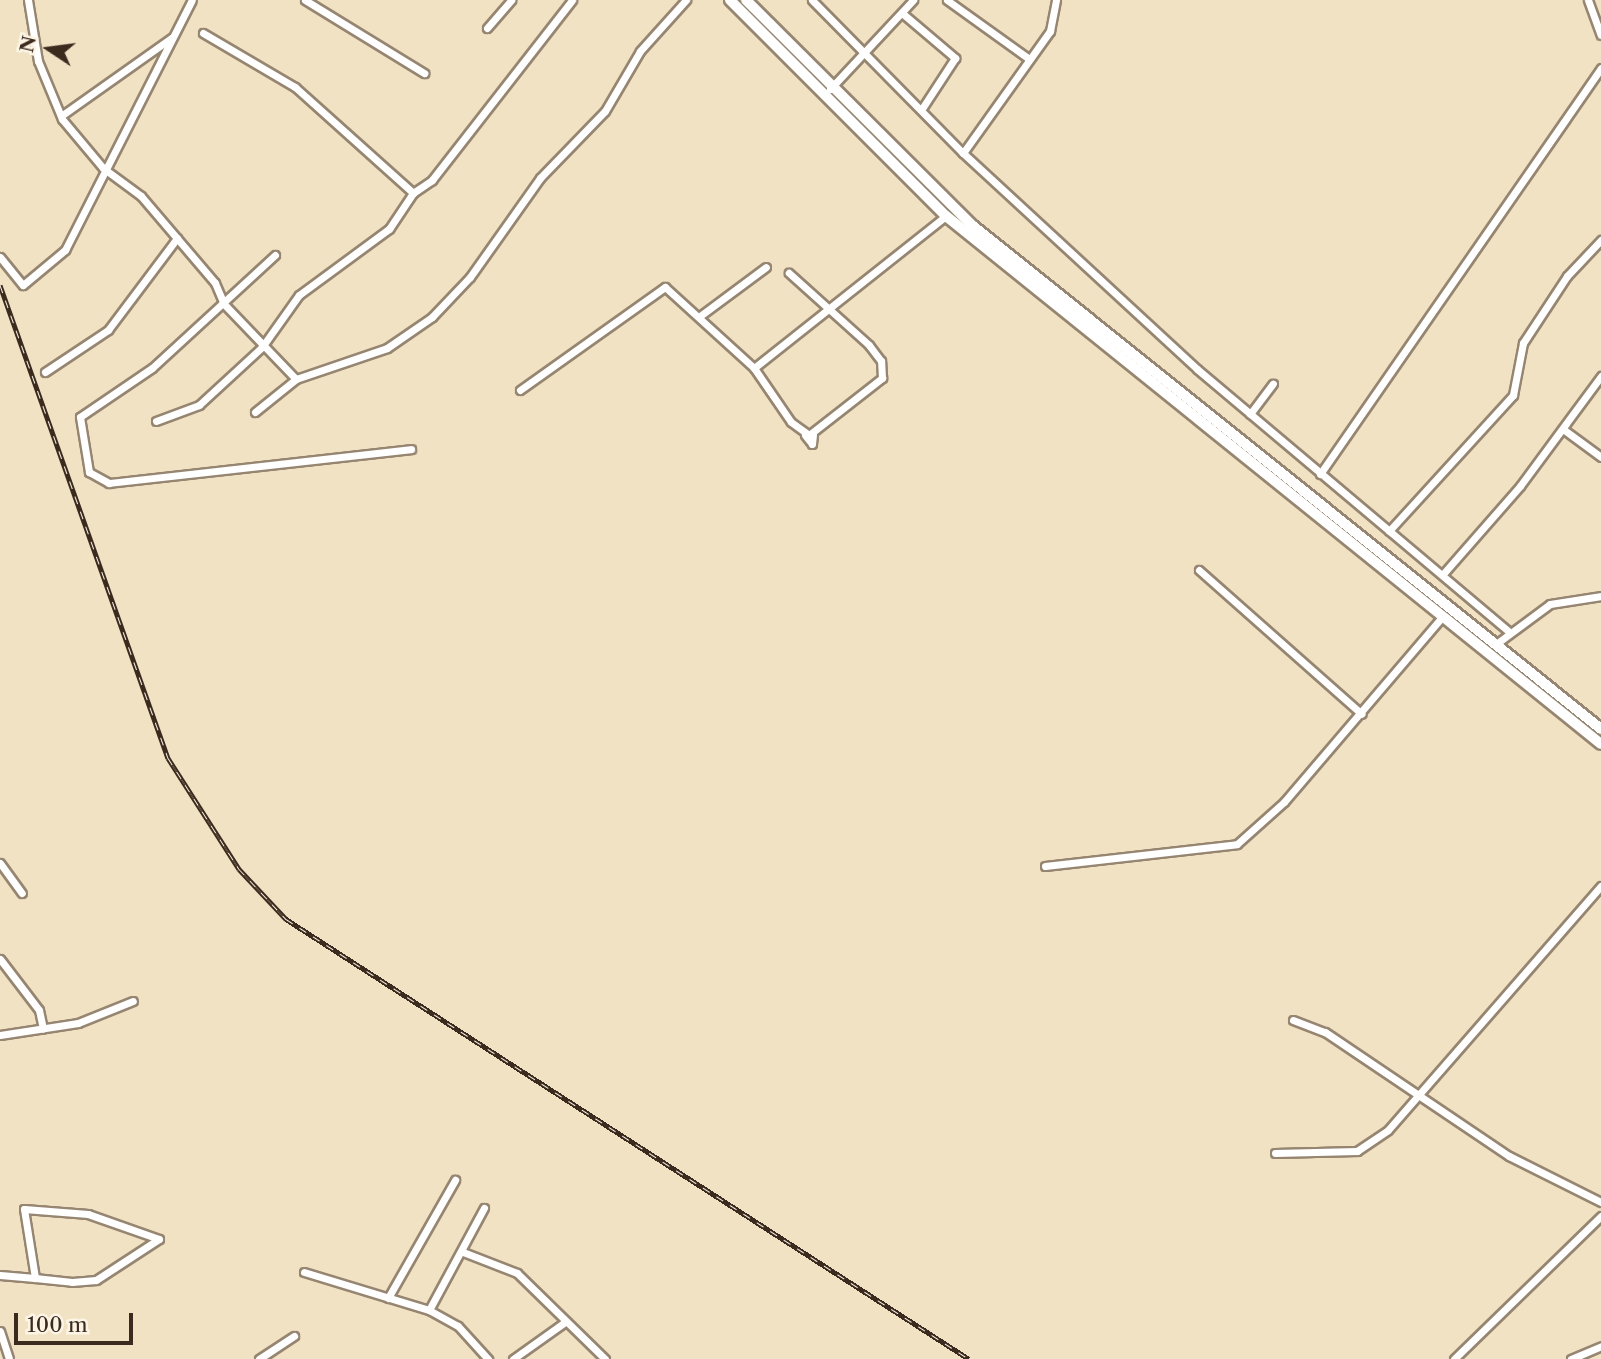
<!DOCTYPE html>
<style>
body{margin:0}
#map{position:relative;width:1601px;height:1359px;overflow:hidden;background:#f1e2c4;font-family:"Libre Caslon Text",serif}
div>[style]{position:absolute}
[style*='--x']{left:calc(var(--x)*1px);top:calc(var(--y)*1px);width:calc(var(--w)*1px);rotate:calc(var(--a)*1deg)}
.roads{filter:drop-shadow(2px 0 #968671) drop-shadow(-2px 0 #968671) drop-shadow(0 2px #968671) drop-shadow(0 -2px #968671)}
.minor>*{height:7px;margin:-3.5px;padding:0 3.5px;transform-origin:3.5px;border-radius:3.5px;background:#fff}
.primary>*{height:10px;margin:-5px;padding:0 5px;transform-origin:5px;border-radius:5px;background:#fff}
.rail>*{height:5px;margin-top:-2.5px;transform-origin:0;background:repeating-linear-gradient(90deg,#fcf5e5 0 8px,#3b2a1e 0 16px);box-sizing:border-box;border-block:2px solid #3b2a1e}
span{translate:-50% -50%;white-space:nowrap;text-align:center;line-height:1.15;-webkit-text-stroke:6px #fcf5e5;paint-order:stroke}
.north{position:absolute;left:14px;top:14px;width:70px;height:70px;-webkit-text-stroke:5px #fcf5e5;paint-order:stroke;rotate:283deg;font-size:19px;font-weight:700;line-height:28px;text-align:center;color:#3b2a1e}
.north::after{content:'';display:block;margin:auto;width:24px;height:32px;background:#3b2a1e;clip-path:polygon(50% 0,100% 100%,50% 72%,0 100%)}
.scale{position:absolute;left:14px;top:1313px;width:119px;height:32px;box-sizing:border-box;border:4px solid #3b2a1e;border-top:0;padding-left:9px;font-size:21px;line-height:24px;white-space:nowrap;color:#3b2a1e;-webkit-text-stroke:5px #fcf5e5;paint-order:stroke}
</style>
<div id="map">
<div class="roads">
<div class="minor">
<i style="--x:28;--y:0;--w:62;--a:80.7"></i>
<i style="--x:38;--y:61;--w:63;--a:67.5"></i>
<i style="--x:62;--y:119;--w:64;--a:50.1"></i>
<i style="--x:103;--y:168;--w:47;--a:36.4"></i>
<i style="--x:141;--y:196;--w:114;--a:49.6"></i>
<i style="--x:215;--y:283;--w:23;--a:67"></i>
<i style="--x:224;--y:304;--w:104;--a:46.2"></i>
<i style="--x:296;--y:379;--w:96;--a:-18.8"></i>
<i style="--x:387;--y:348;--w:55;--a:-34.6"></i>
<i style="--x:432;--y:317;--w:55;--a:-46.5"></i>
<i style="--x:470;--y:277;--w:121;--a:-54.7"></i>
<i style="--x:540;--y:178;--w:93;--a:-45.9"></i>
<i style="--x:605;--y:111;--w:69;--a:-59.7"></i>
<i style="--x:640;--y:51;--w:69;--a:-48"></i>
<i style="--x:305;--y:0;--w:140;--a:31.5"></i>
<i style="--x:812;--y:0;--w:215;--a:45.4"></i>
<i style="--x:963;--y:153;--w:318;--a:42.7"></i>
<i style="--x:1197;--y:369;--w:407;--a:40.1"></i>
<i style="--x:947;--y:0;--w:101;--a:35.7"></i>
<i style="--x:1588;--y:0;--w:37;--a:70"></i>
<i style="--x:902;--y:13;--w:70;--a:40.3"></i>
<i style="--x:955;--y:58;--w:59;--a:123.1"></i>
<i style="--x:487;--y:28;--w:37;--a:-49"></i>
<i style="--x:203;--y:33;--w:107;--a:30.4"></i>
<i style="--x:295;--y:87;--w:159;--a:41.9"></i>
<i style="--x:413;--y:193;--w:23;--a:-34"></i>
<i style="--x:432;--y:180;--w:228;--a:-52.1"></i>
<i style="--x:830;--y:89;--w:122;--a:-47"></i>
<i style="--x:61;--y:116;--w:135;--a:-35.3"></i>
<i style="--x:963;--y:153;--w:150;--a:-54.5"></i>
<i style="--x:1050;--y:31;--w:32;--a:-79"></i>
<i style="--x:275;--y:255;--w:167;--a:137.4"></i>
<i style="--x:152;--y:368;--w:87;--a:145.8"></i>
<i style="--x:80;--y:417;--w:56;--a:80.7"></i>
<i style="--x:89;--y:472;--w:23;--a:29"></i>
<i style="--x:109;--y:483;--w:304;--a:-6.4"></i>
<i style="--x:0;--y:257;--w:36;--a:51"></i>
<i style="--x:23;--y:285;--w:55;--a:-39.8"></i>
<i style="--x:65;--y:250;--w:280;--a:-63.1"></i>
<i style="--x:700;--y:316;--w:82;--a:-36.6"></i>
<i style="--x:754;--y:368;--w:65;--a:55.6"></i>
<i style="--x:791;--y:422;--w:22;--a:36"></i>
<i style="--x:809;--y:435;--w:93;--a:-38"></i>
<i style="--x:882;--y:378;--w:17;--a:-93"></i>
<i style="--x:881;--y:361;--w:20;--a:-127"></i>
<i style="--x:869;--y:345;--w:108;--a:-138"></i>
<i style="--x:45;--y:372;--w:76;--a:-33.7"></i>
<i style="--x:108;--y:330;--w:115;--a:-53.1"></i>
<i style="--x:520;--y:390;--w:178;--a:-35.4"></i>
<i style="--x:665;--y:287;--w:120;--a:42.3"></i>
<i style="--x:754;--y:368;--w:245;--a:-38.4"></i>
<i style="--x:255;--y:412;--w:53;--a:-38.8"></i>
<i style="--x:1250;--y:414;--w:38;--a:-53"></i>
<i style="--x:156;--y:421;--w:46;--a:-20.4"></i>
<i style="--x:199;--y:405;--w:86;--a:-42.6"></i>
<i style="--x:262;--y:347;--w:64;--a:-54.6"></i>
<i style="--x:299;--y:295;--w:112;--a:-36.3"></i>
<i style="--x:389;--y:229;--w:43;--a:-56.3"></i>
<i style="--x:1563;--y:429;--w:47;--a:36.4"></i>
<i style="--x:805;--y:435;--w:11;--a:52"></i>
<i style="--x:812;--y:444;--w:10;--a:-84"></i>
<i style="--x:1320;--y:474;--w:494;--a:-55.3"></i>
<i style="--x:1389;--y:531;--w:184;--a:-47.6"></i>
<i style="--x:1513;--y:395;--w:53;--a:-79.1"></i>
<i style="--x:1523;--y:343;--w:80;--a:-56.7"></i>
<i style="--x:1567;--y:276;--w:50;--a:-46.6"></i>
<i style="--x:1199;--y:570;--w:217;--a:41.5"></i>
<i style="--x:1443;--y:574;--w:117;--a:-48.8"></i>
<i style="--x:1520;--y:486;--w:137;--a:-53.6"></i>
<i style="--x:1496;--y:644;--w:67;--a:-36.5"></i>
<i style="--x:1550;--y:604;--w:52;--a:-8.9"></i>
<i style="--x:0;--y:863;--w:37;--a:54"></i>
<i style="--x:1045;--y:866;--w:193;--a:-6.5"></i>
<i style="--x:1237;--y:844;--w:63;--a:-41.8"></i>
<i style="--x:1284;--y:802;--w:245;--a:-49.5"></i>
<i style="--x:0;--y:959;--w:64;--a:52.6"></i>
<i style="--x:39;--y:1010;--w:19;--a:78"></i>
<i style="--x:1293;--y:1020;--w:34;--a:21"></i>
<i style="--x:1325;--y:1032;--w:222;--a:34"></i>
<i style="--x:1509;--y:1156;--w:103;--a:26.6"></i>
<i style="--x:0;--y:1035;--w:79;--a:-8.7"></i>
<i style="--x:78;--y:1023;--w:59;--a:-21.8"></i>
<i style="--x:1275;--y:1153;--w:82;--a:-1.4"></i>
<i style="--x:1357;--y:1151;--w:37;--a:-34"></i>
<i style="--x:1388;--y:1130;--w:324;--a:-48.9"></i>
<i style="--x:463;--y:1252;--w:58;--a:21.3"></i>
<i style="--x:517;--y:1273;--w:123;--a:44.3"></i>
<i style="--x:304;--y:1272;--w:131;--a:16.9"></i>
<i style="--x:429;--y:1310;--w:33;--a:29"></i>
<i style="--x:458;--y:1326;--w:45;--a:47.7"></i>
<i style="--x:0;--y:1275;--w:35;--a:5"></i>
<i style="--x:35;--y:1278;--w:37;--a:6"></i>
<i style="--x:72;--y:1282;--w:24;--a:-5"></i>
<i style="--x:96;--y:1280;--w:75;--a:-33.1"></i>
<i style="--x:159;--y:1239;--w:75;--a:-160.6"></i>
<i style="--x:88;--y:1214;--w:64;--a:-175.5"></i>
<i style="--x:24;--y:1209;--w:70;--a:80.9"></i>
<i style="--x:388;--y:1298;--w:136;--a:-60.4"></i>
<i style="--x:429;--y:1310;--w:116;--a:-61.7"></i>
<i style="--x:0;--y:1331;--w:29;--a:72"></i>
<i style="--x:259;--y:1359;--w:42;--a:-33.3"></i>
<i style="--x:513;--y:1359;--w:64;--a:-35.4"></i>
<i style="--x:1454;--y:1359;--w:205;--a:-44.2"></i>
<i style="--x:1571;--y:1359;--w:33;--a:-23"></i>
</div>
<div class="primary">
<i style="--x:730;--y:0;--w:305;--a:45"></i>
<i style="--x:946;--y:216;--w:841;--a:38.87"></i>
<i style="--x:746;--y:0;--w:320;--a:44.9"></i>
<i style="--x:973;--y:226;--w:805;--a:38.69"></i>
</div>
</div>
<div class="rail">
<i style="--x:0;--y:285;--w:502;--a:70.45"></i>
<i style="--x:168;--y:758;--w:132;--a:57.4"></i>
<i style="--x:239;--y:869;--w:69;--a:46.8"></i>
<i style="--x:286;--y:919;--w:812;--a:32.79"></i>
</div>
<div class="north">N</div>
<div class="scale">100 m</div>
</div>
